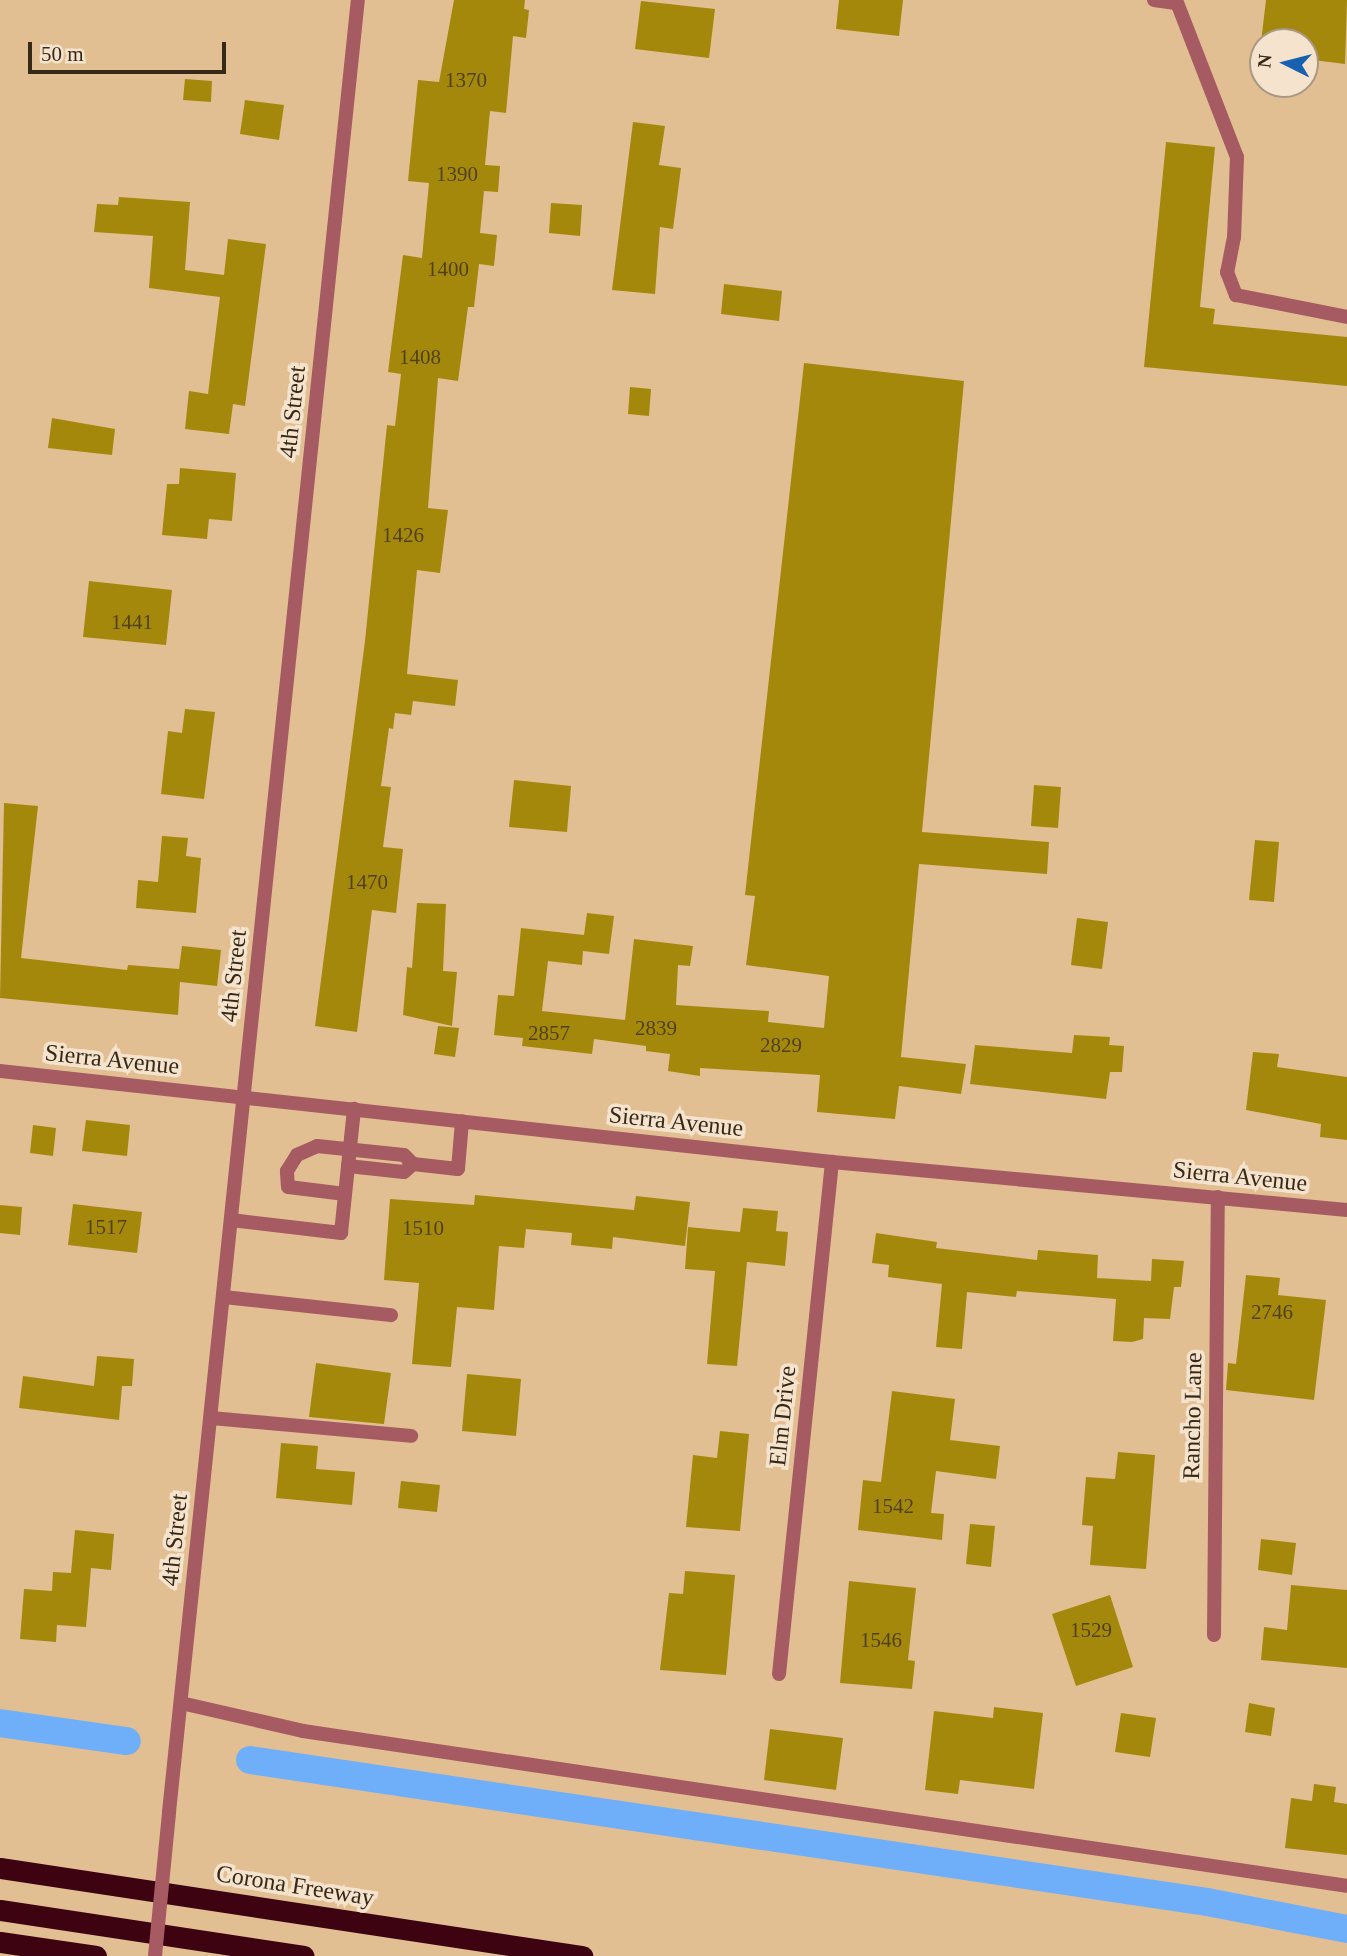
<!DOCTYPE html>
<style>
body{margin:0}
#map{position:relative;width:1347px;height:1956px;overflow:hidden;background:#e2bf92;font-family:Georgia,serif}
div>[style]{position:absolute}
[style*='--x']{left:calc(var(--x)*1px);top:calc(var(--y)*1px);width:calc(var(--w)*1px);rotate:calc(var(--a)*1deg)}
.canal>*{height:28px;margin:-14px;padding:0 14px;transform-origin:14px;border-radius:14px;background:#6faef9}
.building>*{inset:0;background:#a4880b}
.service>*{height:14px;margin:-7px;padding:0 7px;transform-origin:7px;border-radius:7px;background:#a65b63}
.minor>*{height:14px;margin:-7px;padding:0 7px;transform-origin:7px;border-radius:7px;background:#a65b63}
.tertiary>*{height:14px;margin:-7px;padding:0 7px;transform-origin:7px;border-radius:7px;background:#a65b63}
.motorway>*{height:21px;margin:-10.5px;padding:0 10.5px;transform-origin:10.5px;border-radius:10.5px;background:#3e0311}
.tertiary-bridge>*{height:14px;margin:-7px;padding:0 7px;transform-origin:7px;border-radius:7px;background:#a65b63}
span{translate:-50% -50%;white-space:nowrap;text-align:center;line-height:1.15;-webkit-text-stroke:7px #f5e3cd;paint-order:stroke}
.number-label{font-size:21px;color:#524114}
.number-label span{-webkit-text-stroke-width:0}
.street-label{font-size:24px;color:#362917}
.north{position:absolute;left:1249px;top:28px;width:70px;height:70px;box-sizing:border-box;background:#f5e3cd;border:2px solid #a99984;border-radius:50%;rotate:276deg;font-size:19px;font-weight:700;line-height:28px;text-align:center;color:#362917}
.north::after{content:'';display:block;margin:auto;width:24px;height:32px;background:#1662b1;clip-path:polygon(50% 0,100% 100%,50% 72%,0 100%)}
.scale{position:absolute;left:28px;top:42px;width:198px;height:32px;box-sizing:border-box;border:4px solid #362917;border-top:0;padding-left:9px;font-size:21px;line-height:24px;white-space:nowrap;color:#362917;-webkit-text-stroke:5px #f5e3cd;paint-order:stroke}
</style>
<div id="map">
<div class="canal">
<i style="--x:0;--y:1723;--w:128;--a:8.1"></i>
<i style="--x:250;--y:1760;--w:967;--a:8.44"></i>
<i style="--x:1207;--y:1902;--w:143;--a:10.9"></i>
</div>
<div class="building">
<i style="clip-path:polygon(454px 0,525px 0,524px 9px,529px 10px,526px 38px,513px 36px,506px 113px,490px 111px,485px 165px,500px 166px,498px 192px,484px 191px,480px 233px,497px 235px,494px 266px,479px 264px,474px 307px,468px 307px,458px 381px,438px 378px,428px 508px,448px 510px,440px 573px,417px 570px,407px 674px,458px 680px,455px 706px,413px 701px,411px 715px,395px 713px,393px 729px,389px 728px,381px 786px,391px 787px,383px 847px,403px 849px,396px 913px,372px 910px,357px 1032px,315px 1026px,365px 641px,387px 425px,395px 426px,401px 374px,388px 372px,403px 255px,422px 258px,429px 183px,408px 181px,418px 80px,439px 82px)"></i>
<i style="clip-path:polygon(839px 0,903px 0,899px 36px,836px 29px)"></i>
<i style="clip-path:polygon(1266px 0,1347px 0,1345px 64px,1305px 59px,1305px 42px,1261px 42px)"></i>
<i style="clip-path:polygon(641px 1px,715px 9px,709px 58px,635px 49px)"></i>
<i style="clip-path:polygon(185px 79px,212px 81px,211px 102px,183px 100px)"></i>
<i style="clip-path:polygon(245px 100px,284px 105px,279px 140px,240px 134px)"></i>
<i style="clip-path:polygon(633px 122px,665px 126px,659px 165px,681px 168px,673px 229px,660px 227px,655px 294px,612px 290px)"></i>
<i style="clip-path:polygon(1166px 142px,1215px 147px,1200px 307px,1215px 309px,1213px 324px,1347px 337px,1347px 386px,1144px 367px)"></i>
<i style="clip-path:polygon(119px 197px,190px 202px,185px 270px,224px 275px,228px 239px,266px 244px,245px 406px,233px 404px,229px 434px,185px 429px,189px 391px,208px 394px,220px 297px,149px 288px,153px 236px,94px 232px,97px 204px,118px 205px)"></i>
<i style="clip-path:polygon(551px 203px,582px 205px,580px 236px,549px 233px)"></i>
<i style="clip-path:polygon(724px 284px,782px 291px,779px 321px,721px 314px)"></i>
<i style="clip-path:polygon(804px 363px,964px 381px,922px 832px,1049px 842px,1047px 874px,919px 864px,901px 1057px,966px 1064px,961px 1094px,899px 1086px,895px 1119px,817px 1112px,820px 1075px,700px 1068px,700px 1076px,668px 1071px,670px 1054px,646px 1051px,646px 1046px,594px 1039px,592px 1054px,522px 1046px,523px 1038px,494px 1035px,498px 995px,514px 996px,521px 928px,584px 935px,587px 913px,614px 916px,609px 954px,583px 951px,582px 965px,548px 961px,542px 1011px,625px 1020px,634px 939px,693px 946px,690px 966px,678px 965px,676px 1005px,769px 1011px,768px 1022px,824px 1028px,829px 976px,746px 965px,755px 896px,745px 895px)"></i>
<i style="clip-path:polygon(630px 387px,651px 389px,649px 416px,628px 414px)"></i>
<i style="clip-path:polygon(52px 418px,115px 429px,112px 455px,48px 448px)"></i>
<i style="clip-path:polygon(180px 468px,236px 473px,232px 521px,209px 519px,207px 539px,162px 535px,167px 484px,179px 484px)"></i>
<i style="clip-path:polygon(89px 581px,172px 590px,166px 645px,83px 637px)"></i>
<i style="clip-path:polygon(185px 709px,215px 712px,204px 799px,161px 794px,168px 731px,182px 733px)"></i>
<i style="clip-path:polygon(514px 780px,571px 786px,567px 832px,509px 827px)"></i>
<i style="clip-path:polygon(1034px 785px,1061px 787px,1058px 828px,1031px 826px)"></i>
<i style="clip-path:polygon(4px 803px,38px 806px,21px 958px,127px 970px,128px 965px,179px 969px,182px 946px,221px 950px,217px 986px,180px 982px,178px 1015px,0 998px)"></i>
<i style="clip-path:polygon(162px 836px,188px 838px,186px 856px,201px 858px,196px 913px,136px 908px,138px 880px,158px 882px)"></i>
<i style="clip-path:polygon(1255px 840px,1279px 842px,1274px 902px,1249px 900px)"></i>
<i style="clip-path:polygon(417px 903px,446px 904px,443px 971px,457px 972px,452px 1026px,403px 1015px,407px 967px,412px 968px)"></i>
<i style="clip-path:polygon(1077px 918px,1108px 922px,1102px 969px,1071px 965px)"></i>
<i style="clip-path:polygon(438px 1026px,459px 1028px,455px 1057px,434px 1054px)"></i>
<i style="clip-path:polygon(1074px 1035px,1110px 1037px,1109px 1045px,1124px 1046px,1122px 1072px,1110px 1072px,1106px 1099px,970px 1084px,975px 1045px,1072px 1053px)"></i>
<i style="clip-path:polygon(1253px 1052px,1279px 1054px,1277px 1067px,1347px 1077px,1347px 1140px,1320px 1137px,1321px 1124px,1246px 1110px)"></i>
<i style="clip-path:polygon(86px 1120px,130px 1125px,127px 1156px,82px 1151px)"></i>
<i style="clip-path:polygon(33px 1125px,56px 1128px,53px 1156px,30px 1153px)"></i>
<i style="clip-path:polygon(475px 1195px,634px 1210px,636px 1196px,690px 1202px,685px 1246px,613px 1237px,612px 1249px,571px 1245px,572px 1233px,526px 1229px,524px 1248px,499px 1246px,494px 1310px,457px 1307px,451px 1367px,412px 1364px,419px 1283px,384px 1280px,390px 1199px,474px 1205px)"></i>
<i style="clip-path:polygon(73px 1204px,142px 1212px,137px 1253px,68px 1245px)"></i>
<i style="clip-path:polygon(0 1205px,22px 1207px,20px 1235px,0 1233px)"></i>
<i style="clip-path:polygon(743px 1208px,778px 1211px,776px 1231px,788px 1232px,785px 1266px,747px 1262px,737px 1366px,707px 1364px,715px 1271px,685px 1269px,688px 1227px,740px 1232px)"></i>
<i style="clip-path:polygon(876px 1233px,937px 1242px,936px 1248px,1037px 1260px,1038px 1250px,1098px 1255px,1097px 1278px,1151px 1281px,1152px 1259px,1184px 1261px,1181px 1287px,1174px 1287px,1170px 1319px,1144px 1318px,1143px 1339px,1132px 1342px,1113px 1341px,1116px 1299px,1017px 1291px,1016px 1297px,967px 1292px,962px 1349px,936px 1347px,942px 1284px,888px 1277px,889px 1265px,872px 1263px)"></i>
<i style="clip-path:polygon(1246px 1275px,1280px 1278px,1278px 1295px,1326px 1300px,1314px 1400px,1226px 1390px,1228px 1363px,1236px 1364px)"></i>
<i style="clip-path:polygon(97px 1356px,134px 1359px,132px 1386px,122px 1386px,119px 1420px,19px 1408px,23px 1376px,94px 1386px)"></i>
<i style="clip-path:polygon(316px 1363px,391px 1373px,384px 1424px,309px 1417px)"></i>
<i style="clip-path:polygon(467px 1374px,521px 1379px,516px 1436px,462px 1431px)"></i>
<i style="clip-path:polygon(892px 1391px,955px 1399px,950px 1440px,1000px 1446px,996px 1479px,936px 1471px,931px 1513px,944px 1514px,942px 1540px,858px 1530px,863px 1480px,881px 1482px)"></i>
<i style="clip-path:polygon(720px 1431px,749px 1434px,740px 1531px,686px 1527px,693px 1455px,717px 1458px)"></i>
<i style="clip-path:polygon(281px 1443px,318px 1446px,316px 1469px,355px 1472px,352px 1505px,276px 1498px)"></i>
<i style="clip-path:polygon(1118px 1452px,1155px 1455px,1146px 1569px,1090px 1565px,1093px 1526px,1082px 1525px,1086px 1477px,1115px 1479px)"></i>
<i style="clip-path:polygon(401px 1481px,440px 1485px,437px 1512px,398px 1508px)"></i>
<i style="clip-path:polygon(970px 1524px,995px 1526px,991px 1567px,966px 1564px)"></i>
<i style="clip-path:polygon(75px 1530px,114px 1534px,111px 1570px,91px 1568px,86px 1627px,57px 1625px,56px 1642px,20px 1639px,24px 1589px,52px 1591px,53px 1572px,71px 1573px)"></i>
<i style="clip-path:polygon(1261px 1539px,1296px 1543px,1292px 1575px,1258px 1570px)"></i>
<i style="clip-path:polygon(685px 1571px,735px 1575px,726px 1675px,660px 1670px,669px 1593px,683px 1594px)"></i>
<i style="clip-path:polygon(849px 1581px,916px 1588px,908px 1660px,915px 1661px,912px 1689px,840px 1683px)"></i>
<i style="clip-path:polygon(1291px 1585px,1347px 1590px,1347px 1668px,1261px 1660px,1264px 1627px,1287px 1630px)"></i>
<i style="clip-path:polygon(1110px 1595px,1133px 1667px,1076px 1686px,1052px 1614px)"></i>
<i style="clip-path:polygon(1249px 1703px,1275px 1708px,1271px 1736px,1245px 1732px)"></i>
<i style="clip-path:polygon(994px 1707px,1043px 1713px,1034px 1789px,960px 1780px,958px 1794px,925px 1790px,934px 1711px,993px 1718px)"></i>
<i style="clip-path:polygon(1121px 1713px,1156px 1718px,1150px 1757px,1115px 1752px)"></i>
<i style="clip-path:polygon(770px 1729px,843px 1738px,836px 1790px,764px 1780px)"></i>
<i style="clip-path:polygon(1314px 1784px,1336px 1787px,1334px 1802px,1347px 1804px,1347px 1855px,1285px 1848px,1291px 1798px,1312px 1801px)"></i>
</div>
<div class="service">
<i style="--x:1154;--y:0;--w:22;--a:8"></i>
<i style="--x:1176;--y:0;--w:168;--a:68.8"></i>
<i style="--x:1237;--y:157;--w:80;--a:92.1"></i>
<i style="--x:1234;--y:237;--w:36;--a:101"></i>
<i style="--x:1227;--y:272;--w:25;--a:69"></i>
<i style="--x:1236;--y:295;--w:113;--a:11.2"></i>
<i style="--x:348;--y:1166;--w:56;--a:6.1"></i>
<i style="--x:404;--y:1172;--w:12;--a:-42"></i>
<i style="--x:345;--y:1194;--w:57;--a:-173"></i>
<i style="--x:288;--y:1187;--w:16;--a:-94"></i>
<i style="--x:287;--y:1171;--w:19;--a:-58"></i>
<i style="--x:297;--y:1155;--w:22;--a:-24"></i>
<i style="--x:317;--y:1146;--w:87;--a:5.9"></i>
<i style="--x:404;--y:1155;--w:13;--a:45"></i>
<i style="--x:413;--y:1164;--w:45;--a:6.3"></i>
<i style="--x:458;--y:1169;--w:48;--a:-85.2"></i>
<i style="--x:231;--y:1220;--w:111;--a:6.7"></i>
<i style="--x:341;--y:1233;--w:125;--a:-84"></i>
<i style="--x:224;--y:1297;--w:168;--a:6.2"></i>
<i style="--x:211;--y:1418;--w:201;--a:5.1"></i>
<i style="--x:181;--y:1703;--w:125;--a:12.9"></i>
<i style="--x:303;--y:1731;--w:1055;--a:8.44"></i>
</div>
<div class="minor">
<i style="--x:0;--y:1071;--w:837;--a:6.24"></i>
<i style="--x:832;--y:1162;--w:517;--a:5.32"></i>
<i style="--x:1214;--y:1635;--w:438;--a:-89.5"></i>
<i style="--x:779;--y:1674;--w:515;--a:-84.09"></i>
</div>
<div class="tertiary">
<i style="--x:169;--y:1812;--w:1822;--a:-84.05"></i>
</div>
<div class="motorway">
<i style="--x:0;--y:1868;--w:589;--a:8.6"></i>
<i style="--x:0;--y:1910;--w:307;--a:8.6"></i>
<i style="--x:0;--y:1942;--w:97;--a:8.3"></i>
</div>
<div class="tertiary-bridge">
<i style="--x:155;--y:1956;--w:145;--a:-84.4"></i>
</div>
<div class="number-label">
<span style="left:466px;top:80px">1370</span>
<span style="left:457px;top:174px">1390</span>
<span style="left:448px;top:269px">1400</span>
<span style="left:420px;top:357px">1408</span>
<span style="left:403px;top:535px">1426</span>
<span style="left:132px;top:622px">1441</span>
<span style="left:367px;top:882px">1470</span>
<span style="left:656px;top:1028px">2839</span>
<span style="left:549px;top:1033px">2857</span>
<span style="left:781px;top:1045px">2829</span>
<span style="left:106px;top:1227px">1517</span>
<span style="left:423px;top:1228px">1510</span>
<span style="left:1272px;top:1312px">2746</span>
<span style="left:893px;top:1506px">1542</span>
<span style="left:1091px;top:1630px">1529</span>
<span style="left:881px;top:1640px">1546</span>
</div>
<div class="street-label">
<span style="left:293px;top:412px;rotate:-84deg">4th Street</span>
<span style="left:234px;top:976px;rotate:-84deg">4th Street</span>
<span style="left:112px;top:1060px;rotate:6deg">Sierra Avenue</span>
<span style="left:676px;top:1122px;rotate:6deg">Sierra Avenue</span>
<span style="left:1240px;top:1177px;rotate:6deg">Sierra Avenue</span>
<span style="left:783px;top:1416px;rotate:-84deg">Elm Drive</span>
<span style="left:1193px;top:1416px;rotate:-89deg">Rancho Lane</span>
<span style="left:175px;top:1540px;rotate:-84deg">4th Street</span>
<span style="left:295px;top:1886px;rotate:9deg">Corona Freeway</span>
</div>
<div class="north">N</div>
<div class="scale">50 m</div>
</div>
